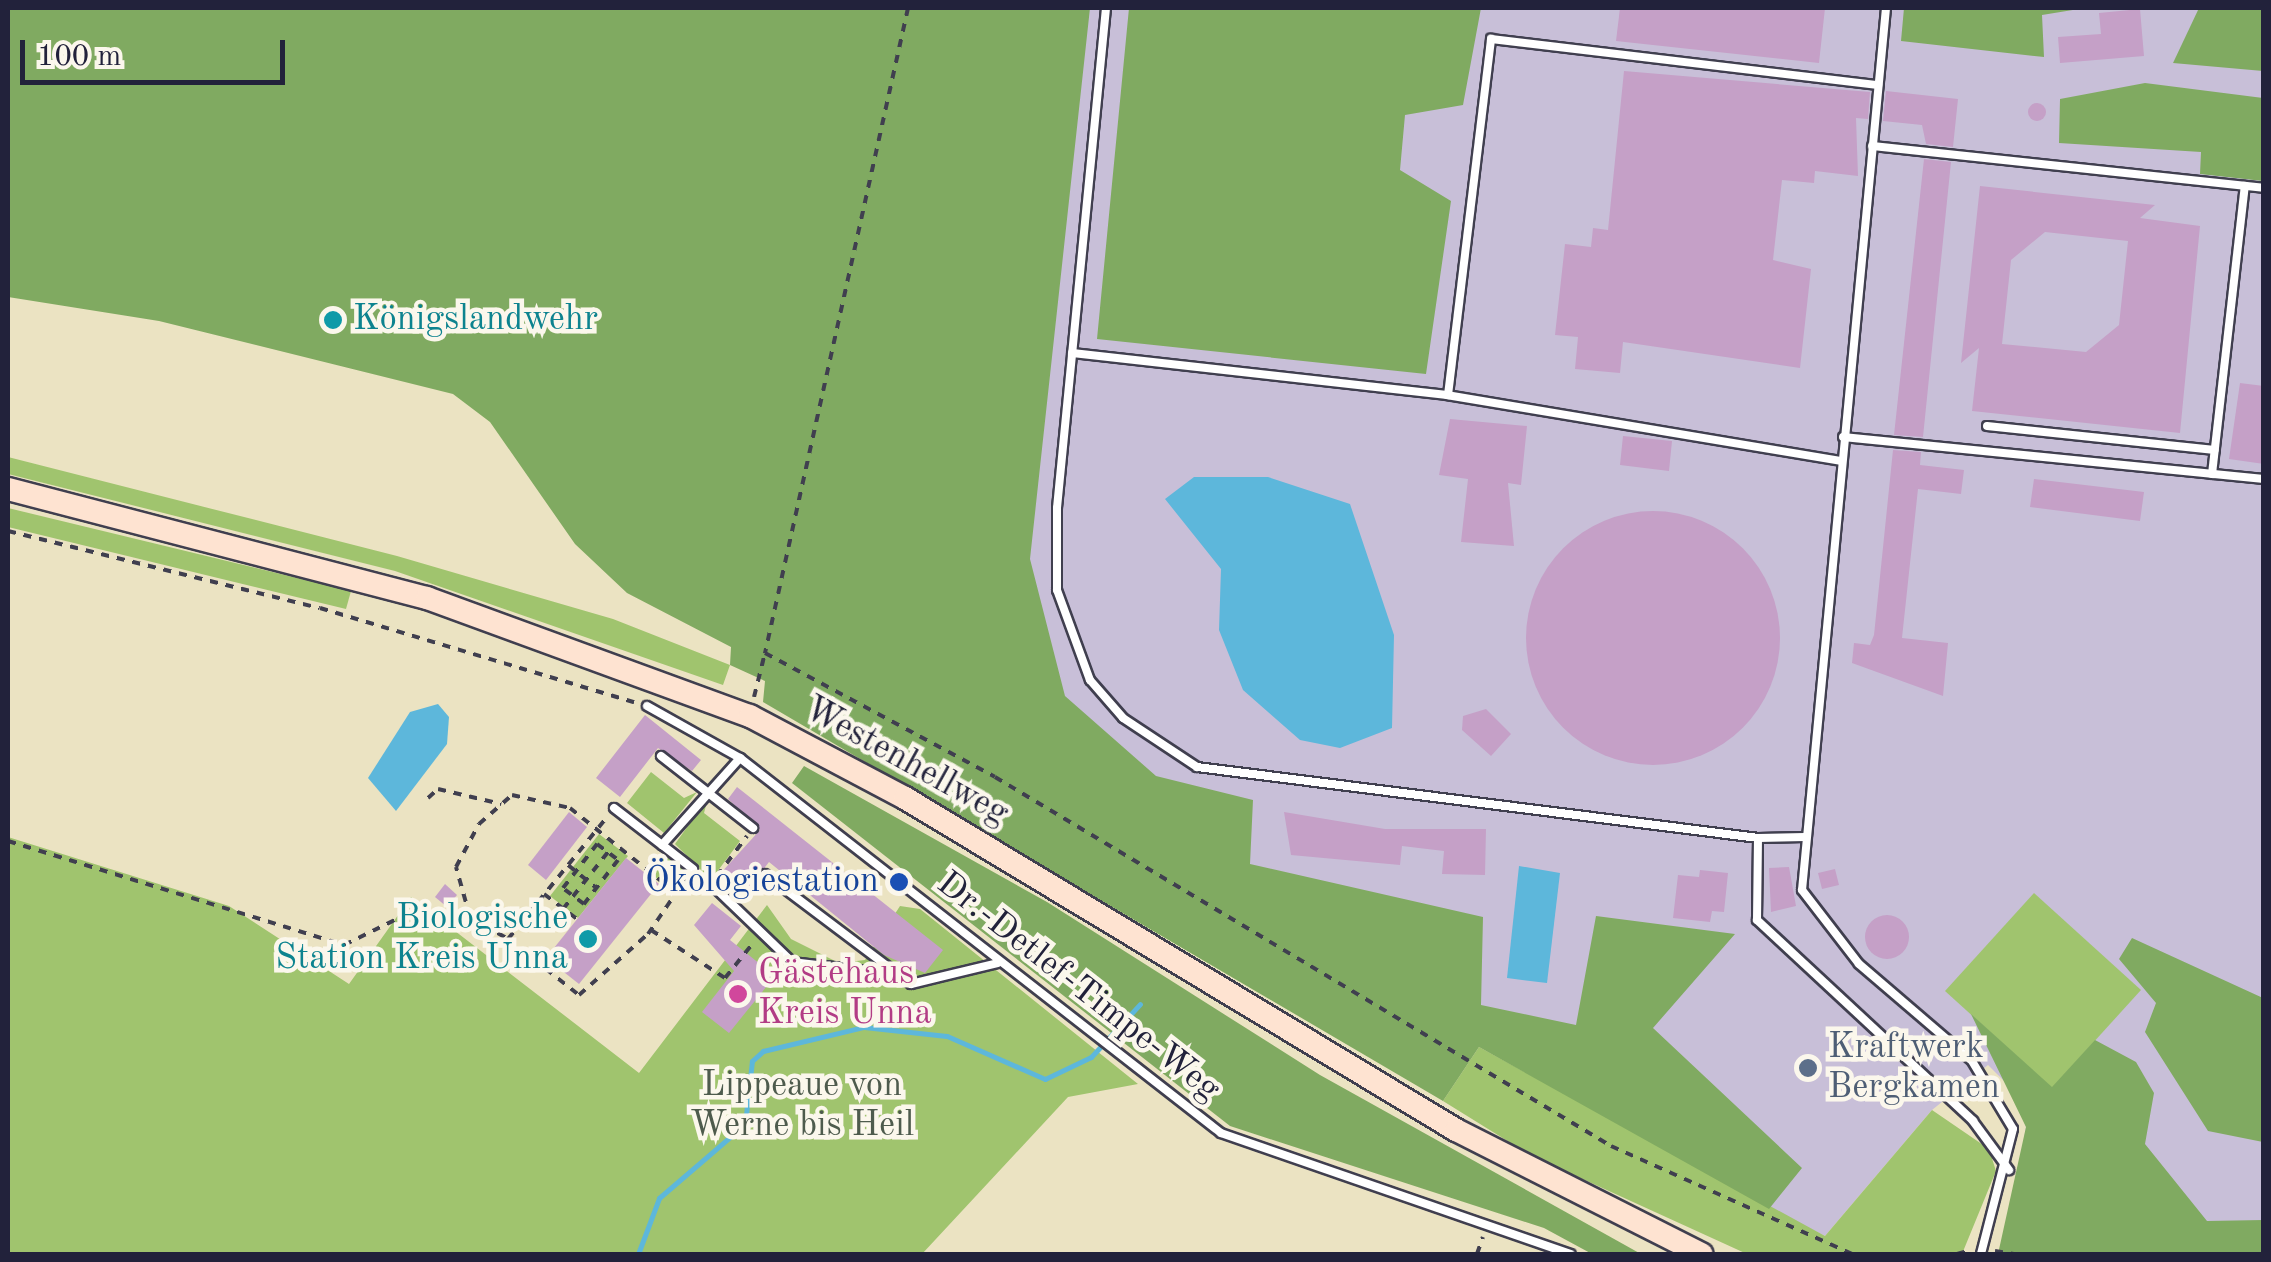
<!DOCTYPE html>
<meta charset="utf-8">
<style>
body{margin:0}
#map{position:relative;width:2271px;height:1262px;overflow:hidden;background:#ebe3c2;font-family:"Old Standard TT",serif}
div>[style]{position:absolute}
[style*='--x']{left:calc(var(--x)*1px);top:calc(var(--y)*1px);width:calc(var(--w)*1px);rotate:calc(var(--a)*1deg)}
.industrial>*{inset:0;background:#c8bfd8}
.green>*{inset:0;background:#a0c46e}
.round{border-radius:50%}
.forest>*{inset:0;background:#80aa61}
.water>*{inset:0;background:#5db7db}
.stream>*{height:5px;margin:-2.5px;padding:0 2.5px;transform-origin:2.5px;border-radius:2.5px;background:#5db7db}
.building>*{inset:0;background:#c5a0c7}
.path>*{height:4px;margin-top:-2px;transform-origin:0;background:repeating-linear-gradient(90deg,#403f4f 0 8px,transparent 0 16px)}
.roads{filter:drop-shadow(2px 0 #403f4f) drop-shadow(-2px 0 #403f4f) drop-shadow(0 2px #403f4f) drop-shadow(0 -2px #403f4f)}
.service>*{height:8px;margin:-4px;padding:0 4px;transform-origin:4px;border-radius:4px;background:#fff}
.secondary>*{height:22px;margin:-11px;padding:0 11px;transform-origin:11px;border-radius:11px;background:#fee3d1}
.dots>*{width:28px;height:28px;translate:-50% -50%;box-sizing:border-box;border:5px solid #fbf7ec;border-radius:50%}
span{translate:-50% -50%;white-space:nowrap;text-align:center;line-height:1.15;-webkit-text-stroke:9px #fbf7ec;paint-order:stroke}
.culture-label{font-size:35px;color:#0d838f}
.left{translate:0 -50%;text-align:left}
.right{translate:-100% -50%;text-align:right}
.street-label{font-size:35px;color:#22223b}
.transit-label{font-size:35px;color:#164399}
.hotel-label{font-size:35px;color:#b23c85}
.service-label{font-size:35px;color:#4e5e75}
.park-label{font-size:35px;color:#4e5b4d}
.frame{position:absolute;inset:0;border:10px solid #22223b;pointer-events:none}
.scale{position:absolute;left:20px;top:40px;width:265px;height:45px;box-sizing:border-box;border:5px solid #22223b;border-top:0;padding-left:12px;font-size:30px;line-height:35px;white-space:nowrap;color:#22223b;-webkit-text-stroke:8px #fbf7ec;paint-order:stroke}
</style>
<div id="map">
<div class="industrial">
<i style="clip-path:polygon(911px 8px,2263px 8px,2263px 1242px,2013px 1201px,2026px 1127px,2012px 1089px,1988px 1065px,1932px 1110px,1825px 1236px,1666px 1157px,995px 753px)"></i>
</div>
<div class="green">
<i style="clip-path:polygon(8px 457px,397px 556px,613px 619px,730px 665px,723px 685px,395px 571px,8px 474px)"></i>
<i style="clip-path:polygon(8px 508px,351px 591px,346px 609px,8px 527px)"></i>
<i style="clip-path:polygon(651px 772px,684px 798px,697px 792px,664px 833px,627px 803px)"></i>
<i style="clip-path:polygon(708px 798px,704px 813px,740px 841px,711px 880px,675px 844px)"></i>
<i style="clip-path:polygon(599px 834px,628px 856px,578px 918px,550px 896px)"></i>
<i style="clip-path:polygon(8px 837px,229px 906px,349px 984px,411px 897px,639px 1073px,767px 905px,791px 939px,839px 963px,865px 960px,900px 906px,920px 909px,1138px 1084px,1068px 1097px,922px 1254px,8px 1254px)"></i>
<i class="round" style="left:655px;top:858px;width:28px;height:28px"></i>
<i style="clip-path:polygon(2034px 893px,2141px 990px,2052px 1088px,1945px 991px)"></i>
<i style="clip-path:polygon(1479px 1047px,1825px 1236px,1932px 1110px,1989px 1149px,1996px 1171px,1962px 1254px,1747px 1254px,1530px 1155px,1443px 1101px)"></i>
</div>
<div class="forest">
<i style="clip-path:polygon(8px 8px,1090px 8px,1030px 559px,1065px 696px,1156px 776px,1253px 800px,1250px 864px,1483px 917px,1481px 1005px,1576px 1025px,1596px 916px,1735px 934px,1653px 1028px,1802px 1168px,1769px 1209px,1479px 1047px,1443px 1101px,763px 702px,765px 681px,730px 665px,731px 647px,627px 593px,575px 544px,490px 422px,453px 394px,159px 321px,8px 297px)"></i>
<i style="clip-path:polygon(1129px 8px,1481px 8px,1463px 105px,1405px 115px,1400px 170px,1451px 201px,1426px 374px,1097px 339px)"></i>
<i style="clip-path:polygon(1904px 8px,2085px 8px,2042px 15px,2044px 57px,1901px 41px)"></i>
<i style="clip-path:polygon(2199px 8px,2263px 8px,2263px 71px,2173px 63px)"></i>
<i style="clip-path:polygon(2145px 83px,2263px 98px,2263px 181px,2200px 174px,2201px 152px,2059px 143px,2060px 99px)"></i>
<i style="clip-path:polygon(804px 766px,1047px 902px,1320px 1075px,1641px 1254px,1592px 1254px,1544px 1228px,1230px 1126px,792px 783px)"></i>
<i style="clip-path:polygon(2132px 938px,2263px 998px,2263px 1142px,2208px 1131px,2145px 1032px,2156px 1003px,2119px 959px)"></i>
<i style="clip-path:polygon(1971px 1014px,2052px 1087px,2095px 1040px,2136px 1062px,2154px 1093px,2145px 1144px,2207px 1221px,2263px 1220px,2263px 1254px,1998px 1254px,2026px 1127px)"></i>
</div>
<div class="water">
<i style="clip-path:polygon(1194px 477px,1268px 477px,1350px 504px,1394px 635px,1392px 728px,1340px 748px,1300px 740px,1243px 690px,1219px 630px,1221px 569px,1165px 499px)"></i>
<i style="clip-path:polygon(438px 704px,449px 717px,447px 744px,396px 811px,368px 778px,410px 712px)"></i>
<i style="clip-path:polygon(1519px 866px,1560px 873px,1547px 983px,1507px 978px)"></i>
</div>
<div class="stream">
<i style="--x:638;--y:1254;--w:60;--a:-69.4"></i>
<i style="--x:659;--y:1198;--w:113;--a:-40.7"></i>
<i style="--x:745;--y:1124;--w:63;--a:-83.7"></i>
<i style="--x:752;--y:1061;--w:15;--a:-42"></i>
<i style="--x:763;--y:1051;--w:104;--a:-13.4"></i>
<i style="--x:864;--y:1027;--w:83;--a:6.2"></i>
<i style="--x:947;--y:1036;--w:107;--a:23.7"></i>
<i style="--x:1045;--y:1079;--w:51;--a:-25.6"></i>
<i style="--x:1091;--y:1057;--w:72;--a:-47.2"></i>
</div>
<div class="building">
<i style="clip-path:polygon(1620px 8px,1825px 8px,1819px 63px,1616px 41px)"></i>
<i style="clip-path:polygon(2140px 9px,2144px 56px,2060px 63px,2058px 37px,2101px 34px,2099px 13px)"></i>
<i style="clip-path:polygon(1624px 71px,1870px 92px,1868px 119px,1856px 118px,1858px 176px,1815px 171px,1814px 183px,1782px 180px,1773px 260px,1811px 269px,1800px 368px,1623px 342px,1620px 373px,1575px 369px,1578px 337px,1555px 335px,1565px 244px,1591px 247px,1593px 228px,1608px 230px)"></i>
<i style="clip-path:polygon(1886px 91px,1958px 99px,1953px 147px,1926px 144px,1922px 125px,1883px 121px)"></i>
<i class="round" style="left:2028px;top:103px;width:18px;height:18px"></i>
<i style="clip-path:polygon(1924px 159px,1951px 162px,1923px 437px,1894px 435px)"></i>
<i style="clip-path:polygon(evenodd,1980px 186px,2155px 205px,2140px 218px,2200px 226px,2180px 433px,1972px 411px,1979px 348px,1961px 363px,1980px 186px,2045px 232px,2128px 241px,2119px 325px,2086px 352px,2002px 344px,2011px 260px,2045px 232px)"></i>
<i style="clip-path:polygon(2240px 383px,2264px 386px,2264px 464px,2229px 459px)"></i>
<i style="clip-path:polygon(1450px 419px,1527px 426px,1521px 485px,1508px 483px,1514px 546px,1461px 542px,1468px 479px,1439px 475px)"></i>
<i style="clip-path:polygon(1623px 436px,1672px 441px,1669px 471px,1620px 465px)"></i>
<i style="clip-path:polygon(1893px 450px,1921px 452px,1920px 465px,1964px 470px,1961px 494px,1918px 489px,1902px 638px,1948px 643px,1943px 696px,1852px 663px,1854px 643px,1870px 645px,1874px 635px)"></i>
<i style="clip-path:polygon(2034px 479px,2144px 492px,2140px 521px,2030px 507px)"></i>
<i class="round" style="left:1526px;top:511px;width:254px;height:254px"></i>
<i style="clip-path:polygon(1486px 709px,1511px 734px,1491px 756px,1462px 730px,1463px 716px)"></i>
<i style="clip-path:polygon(645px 715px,701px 760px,692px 771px,658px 748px,620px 797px,596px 778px)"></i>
<i style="clip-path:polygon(737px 787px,943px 950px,925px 973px,884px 955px,769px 862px,744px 894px,719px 875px,760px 830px,728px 799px)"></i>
<i style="clip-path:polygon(569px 812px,587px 827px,546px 880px,528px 865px)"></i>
<i style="clip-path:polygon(1284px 812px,1385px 829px,1486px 829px,1485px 875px,1442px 874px,1444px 851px,1402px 846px,1400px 865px,1291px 855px)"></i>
<i style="clip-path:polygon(626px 858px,659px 884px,579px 984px,546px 958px)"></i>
<i style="clip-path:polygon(1789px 867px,1796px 906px,1771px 912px,1769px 868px)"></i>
<i style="clip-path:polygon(1835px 869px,1839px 885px,1822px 889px,1818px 873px)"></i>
<i style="clip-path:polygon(1700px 870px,1728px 873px,1724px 912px,1712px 911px,1710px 922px,1673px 918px,1678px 875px,1699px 877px)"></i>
<i style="clip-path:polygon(445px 884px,457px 895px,447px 907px,435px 897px)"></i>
<i style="clip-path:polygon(712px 903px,741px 926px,730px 940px,775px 976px,729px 1033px,702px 1012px,734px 971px,694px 925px)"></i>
<i class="round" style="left:1865px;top:915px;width:44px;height:44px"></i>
</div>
<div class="path">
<i style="--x:908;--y:8;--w:661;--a:102.5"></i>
<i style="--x:765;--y:653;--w:261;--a:28.3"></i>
<i style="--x:995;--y:777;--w:718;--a:30.92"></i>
<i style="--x:1611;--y:1146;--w:265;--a:24.1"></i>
<i style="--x:8;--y:531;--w:321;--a:13.9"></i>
<i style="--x:320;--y:608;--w:328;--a:16.7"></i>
<i style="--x:754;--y:697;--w:45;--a:-76"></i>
<i style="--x:428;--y:798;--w:13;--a:-42"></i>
<i style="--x:438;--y:789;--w:65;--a:13.4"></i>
<i style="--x:8;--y:841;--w:352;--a:17.2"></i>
<i style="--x:344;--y:945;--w:75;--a:-26.2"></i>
<i style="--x:411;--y:912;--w:59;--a:4.8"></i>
<i style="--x:470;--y:917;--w:44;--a:30.1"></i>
<i style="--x:508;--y:939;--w:159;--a:-50.9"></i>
<i style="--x:597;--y:844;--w:26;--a:37"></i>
<i style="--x:618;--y:860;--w:56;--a:127.7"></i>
<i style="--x:584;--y:904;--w:26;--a:-143"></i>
<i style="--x:563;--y:888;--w:56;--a:-52.3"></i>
<i style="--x:568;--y:865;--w:35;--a:39"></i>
<i style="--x:717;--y:876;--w:50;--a:-53.1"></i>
<i style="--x:544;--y:894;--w:41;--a:37.1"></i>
<i style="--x:563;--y:909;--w:79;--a:-51.7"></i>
<i style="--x:470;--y:917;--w:52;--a:-105.6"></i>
<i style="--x:456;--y:867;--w:49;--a:-61.9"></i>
<i style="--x:479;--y:824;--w:44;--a:-41.3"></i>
<i style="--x:512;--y:795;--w:59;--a:12.6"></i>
<i style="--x:570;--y:808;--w:134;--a:38.7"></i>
<i style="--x:651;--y:930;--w:88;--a:33"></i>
<i style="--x:725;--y:978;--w:45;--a:-51.3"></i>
<i style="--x:508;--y:939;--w:90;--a:38.3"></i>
<i style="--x:579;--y:995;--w:92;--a:-41.5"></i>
<i style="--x:648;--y:934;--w:68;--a:-55.8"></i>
<i style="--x:1995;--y:1251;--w:19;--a:9"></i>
<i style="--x:1477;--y:1254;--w:18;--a:-71"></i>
<i style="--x:1957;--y:1254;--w:15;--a:-16"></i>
</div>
<div class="roads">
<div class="service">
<i style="--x:1106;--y:8;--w:502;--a:95.6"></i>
<i style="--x:1057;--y:508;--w:82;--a:90"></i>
<i style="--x:1057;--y:590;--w:96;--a:69.9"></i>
<i style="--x:1090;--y:680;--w:50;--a:49"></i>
<i style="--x:1123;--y:718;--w:89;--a:33.5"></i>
<i style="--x:1197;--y:767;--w:565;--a:7.21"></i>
<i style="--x:1886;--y:8;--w:886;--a:95.44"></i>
<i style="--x:1802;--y:890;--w:93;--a:52.4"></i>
<i style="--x:1859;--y:964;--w:149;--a:40.6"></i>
<i style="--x:1972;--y:1061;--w:79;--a:58.9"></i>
<i style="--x:2013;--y:1129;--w:129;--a:104.4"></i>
<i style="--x:1872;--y:146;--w:394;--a:6.1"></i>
<i style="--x:1072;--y:353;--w:378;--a:6.4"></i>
<i style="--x:1987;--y:426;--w:229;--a:6"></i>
<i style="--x:1843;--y:437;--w:423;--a:5.7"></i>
<i style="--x:1841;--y:461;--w:399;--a:-170.5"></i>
<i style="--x:1448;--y:395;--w:359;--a:-83.1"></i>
<i style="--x:1491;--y:39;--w:390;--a:6.8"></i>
<i style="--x:2212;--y:474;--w:290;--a:-83.5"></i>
<i style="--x:647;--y:706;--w:107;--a:29.2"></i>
<i style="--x:740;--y:758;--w:610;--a:37.94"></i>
<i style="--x:1221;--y:1133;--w:370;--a:19.1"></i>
<i style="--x:661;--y:756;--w:117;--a:38"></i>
<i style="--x:614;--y:808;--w:61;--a:37.6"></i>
<i style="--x:1805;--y:837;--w:47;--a:178.8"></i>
<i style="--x:1758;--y:838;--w:82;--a:90.7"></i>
<i style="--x:1757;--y:920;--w:295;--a:42.9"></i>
<i style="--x:1973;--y:1121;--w:61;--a:53.7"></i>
<i style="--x:693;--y:869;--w:39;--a:-142"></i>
<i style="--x:662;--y:845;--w:117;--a:-48.1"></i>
<i style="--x:765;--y:874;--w:183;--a:37"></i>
<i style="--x:911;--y:984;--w:89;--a:-13.6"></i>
<i style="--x:711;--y:884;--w:112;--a:43.9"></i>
<i style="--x:792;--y:962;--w:101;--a:6.8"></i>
</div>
<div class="secondary">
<i style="--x:8;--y:489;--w:433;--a:14.6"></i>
<i style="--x:427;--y:598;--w:344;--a:20.1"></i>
<i style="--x:750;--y:716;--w:175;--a:27.9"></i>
<i style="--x:905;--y:798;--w:643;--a:31.07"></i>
<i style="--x:1456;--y:1130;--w:275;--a:26.8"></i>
</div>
</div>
<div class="dots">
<i style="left:333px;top:320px;background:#0f9aa8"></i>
<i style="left:899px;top:882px;background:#1a4fb4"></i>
<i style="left:588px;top:939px;background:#0f9aa8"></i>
<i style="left:738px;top:994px;background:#d1479c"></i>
<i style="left:1808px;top:1068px;background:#5c6f8a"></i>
</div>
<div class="culture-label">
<span class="left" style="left:353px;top:320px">Königslandwehr</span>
<span class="right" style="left:568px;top:939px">Biologische<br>Station Kreis Unna</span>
</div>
<div class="street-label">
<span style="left:906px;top:762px;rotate:29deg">Westenhellweg</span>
<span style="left:1078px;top:987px;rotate:38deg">Dr.-Detlef-Timpe-Weg</span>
</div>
<div class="transit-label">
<span class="right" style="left:879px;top:882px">Ökologiestation</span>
</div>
<div class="hotel-label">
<span class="left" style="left:758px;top:994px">Gästehaus<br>Kreis Unna</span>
</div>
<div class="service-label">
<span class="left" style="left:1828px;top:1068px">Kraftwerk<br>Bergkamen</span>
</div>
<div class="park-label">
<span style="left:802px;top:1106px">Lippeaue von<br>Werne bis Heil</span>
</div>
<div class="frame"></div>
<div class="scale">100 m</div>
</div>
